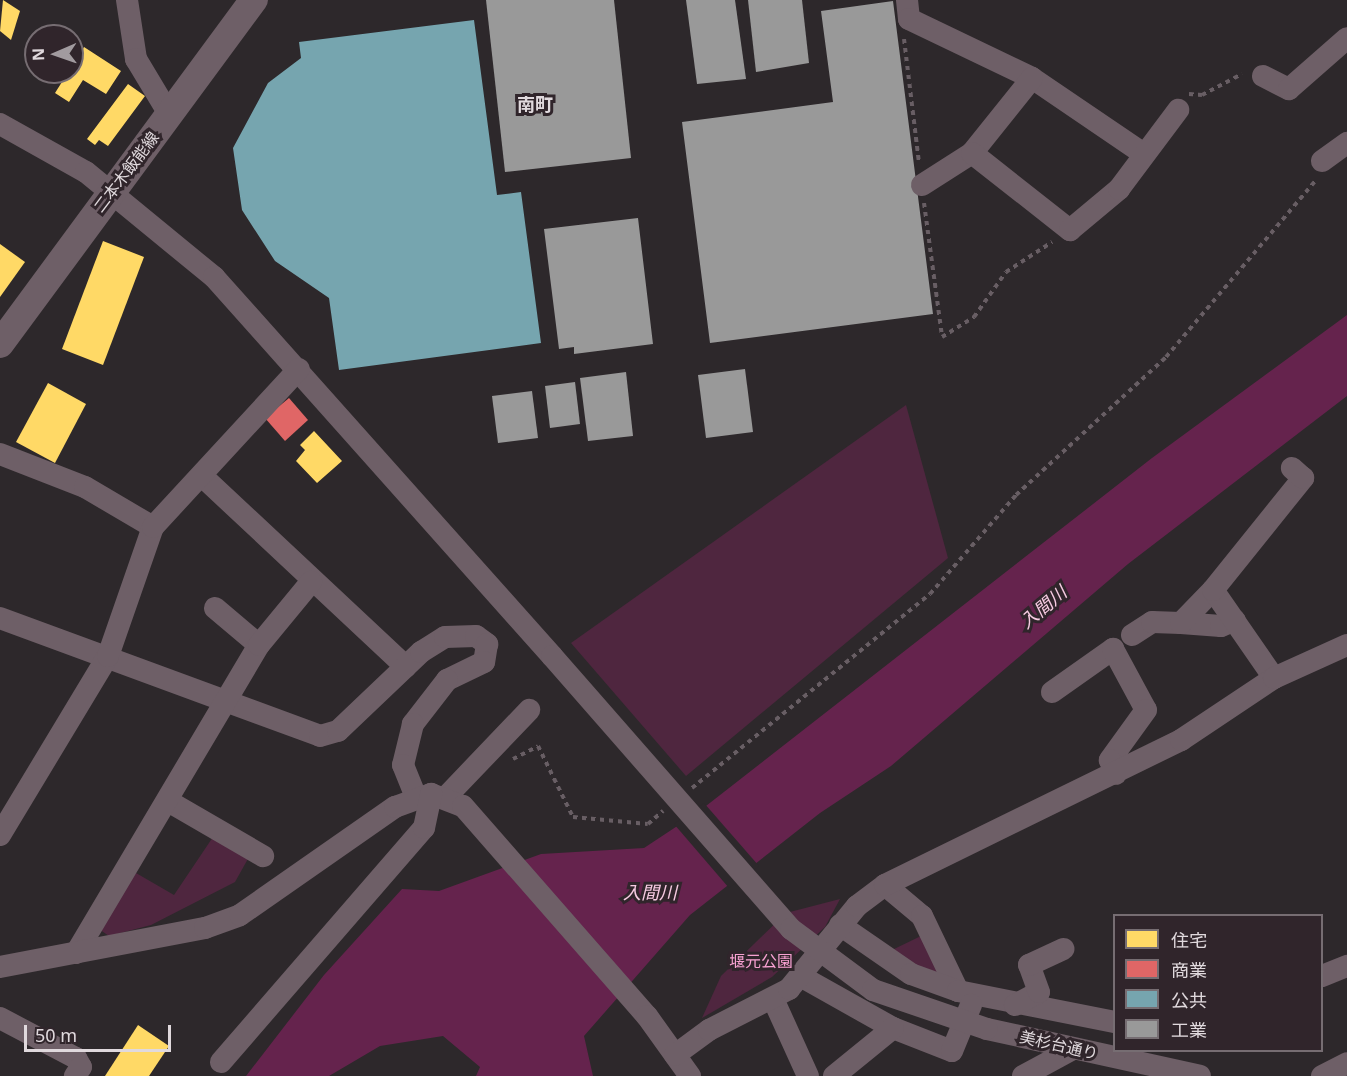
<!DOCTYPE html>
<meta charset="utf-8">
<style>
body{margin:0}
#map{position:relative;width:1347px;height:1076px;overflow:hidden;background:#2d282b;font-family:"Noto Sans","Noto Sans JP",sans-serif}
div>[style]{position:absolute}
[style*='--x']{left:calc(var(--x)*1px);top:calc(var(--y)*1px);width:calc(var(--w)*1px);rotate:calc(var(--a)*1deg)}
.green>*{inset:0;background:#4f263f}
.water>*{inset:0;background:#65234d}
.pier>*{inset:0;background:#2d282b}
.homes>*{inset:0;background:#ffd966}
.shops>*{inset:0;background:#e06666}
.public>*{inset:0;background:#76a5af}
.industry>*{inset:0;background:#999}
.path>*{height:4px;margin-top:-2px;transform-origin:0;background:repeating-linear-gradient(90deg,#685e64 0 4.5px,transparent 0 9px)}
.minor>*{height:22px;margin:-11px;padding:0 11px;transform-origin:11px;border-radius:11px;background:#6e5f67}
.major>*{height:28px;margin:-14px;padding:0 14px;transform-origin:14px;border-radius:14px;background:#6e5f67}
.minor-bridge>*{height:22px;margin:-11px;padding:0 11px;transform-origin:11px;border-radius:11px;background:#6e5f67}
span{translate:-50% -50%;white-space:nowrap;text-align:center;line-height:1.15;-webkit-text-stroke:6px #30252b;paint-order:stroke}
.street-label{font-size:16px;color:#e0d9dd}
.park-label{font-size:16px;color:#f7a1d1}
.neighbourhood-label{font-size:18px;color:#e0d9dd;font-weight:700}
.water-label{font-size:18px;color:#f7cbe2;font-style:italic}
.legend{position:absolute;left:1113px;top:914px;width:210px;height:138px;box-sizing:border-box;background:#30252b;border:2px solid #766d72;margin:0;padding:8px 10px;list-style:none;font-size:18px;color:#e0d9dd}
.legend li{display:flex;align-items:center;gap:12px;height:30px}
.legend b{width:30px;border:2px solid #766d72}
.north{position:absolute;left:24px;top:24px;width:60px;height:60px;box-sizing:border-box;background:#30252b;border:2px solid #766d72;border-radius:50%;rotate:268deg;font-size:16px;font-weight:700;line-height:24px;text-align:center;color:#e0d9dd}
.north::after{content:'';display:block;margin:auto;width:21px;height:27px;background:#a19b9f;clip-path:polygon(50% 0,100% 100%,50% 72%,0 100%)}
.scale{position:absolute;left:24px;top:1025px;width:147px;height:27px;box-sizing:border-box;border:3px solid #e0d9dd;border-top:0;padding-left:8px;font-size:18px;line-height:21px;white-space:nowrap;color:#e0d9dd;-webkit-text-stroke:4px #30252b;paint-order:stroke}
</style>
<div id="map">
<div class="green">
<i style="clip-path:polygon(906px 405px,948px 558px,686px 776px,571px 643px)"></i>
<i style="clip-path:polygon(213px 837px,249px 857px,235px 882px,151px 925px,109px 936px,96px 927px,136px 873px,174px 895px)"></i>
<i style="clip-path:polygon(840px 899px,825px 927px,772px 977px,702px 1018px,721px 976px,786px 913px)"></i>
<i style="clip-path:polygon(921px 936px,944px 980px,890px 951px)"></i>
</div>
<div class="water">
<i style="clip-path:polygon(1347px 315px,1347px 396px,1128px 564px,891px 766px,820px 813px,690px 915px,584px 1036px,593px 1076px,476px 1076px,480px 1067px,443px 1036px,380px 1046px,329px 1076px,246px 1076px,324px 975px,402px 889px,439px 891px,541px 854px,644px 848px,697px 813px,1152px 458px)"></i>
</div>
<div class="pier">
<i style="clip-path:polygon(704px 803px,759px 866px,729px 888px,674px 824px)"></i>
</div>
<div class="homes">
<i style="clip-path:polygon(3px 0,20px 11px,11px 40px,0 31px)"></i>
<i style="clip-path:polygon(84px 47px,121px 71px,106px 94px,83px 80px,69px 102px,55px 93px)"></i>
<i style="clip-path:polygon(128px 84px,145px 96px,108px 146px,99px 140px,95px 145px,87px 139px)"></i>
<i style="clip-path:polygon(103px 241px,144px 257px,103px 365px,62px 349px)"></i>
<i style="clip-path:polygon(0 244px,25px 262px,0 297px)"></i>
<i style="clip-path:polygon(48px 383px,86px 404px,55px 463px,16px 442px)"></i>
<i style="clip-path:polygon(314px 431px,342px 461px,317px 483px,296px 461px,305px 450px,300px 445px)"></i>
<i style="clip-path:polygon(138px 1025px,169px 1046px,149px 1076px,105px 1076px)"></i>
</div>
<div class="shops">
<i style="clip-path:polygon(289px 398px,308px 420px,285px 441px,265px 418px)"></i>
</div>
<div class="public">
<i style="clip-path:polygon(474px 20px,497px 195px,521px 192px,541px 343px,339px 370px,329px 298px,275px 261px,242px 210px,233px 148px,268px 83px,301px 58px,299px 42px)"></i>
</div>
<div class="industry">
<i style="clip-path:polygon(486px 0,614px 0,631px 158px,505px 172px)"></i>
<i style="clip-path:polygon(686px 0,735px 0,746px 79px,697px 84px)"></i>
<i style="clip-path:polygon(748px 0,802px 0,809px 63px,756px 72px)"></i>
<i style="clip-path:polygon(893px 1px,933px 314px,710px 343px,682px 122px,833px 102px,821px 11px)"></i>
<i style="clip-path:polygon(638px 218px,653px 344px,574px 354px,574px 347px,559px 349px,544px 229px)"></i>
<i style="clip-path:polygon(745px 369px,753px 432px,706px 438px,698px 375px)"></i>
<i style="clip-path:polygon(626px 372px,633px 436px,588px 441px,580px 378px)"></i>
<i style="clip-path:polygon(575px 382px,580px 424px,550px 428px,545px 386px)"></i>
<i style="clip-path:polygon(532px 391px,538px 438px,498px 443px,492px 396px)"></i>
</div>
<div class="path">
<i style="--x:904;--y:39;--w:125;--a:83.1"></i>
<i style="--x:1189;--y:94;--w:13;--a:4"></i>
<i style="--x:1202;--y:95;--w:45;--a:-27.7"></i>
<i style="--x:924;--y:203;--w:135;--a:82.3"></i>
<i style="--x:942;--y:337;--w:38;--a:-32"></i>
<i style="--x:974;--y:317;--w:55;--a:-54.6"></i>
<i style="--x:1006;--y:272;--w:55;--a:-33.1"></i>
<i style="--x:513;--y:759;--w:28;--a:-27"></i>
<i style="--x:538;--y:746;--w:79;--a:63.8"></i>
<i style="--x:573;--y:817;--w:75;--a:5.3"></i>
<i style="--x:648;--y:824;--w:20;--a:-41"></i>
<i style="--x:692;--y:788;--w:307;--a:-39.2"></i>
<i style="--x:930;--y:594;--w:131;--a:-49"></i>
<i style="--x:1016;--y:495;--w:204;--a:-42.6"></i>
<i style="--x:1166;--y:357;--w:232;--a:-49.7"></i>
</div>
<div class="minor">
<i style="--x:127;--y:0;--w:60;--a:81.3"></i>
<i style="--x:136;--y:59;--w:64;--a:59"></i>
<i style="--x:907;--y:0;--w:19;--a:84"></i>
<i style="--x:909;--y:19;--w:136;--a:25.6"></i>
<i style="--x:1032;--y:78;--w:135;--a:34.2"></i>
<i style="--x:1263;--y:76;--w:29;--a:27"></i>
<i style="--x:1289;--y:89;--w:77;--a:-41.3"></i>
<i style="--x:0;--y:124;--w:98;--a:29.2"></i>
<i style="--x:86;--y:172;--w:166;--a:39.4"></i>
<i style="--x:214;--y:277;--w:508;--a:48.27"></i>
<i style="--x:972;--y:153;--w:96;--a:-51.3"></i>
<i style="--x:1322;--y:161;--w:31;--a:-36"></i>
<i style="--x:922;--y:185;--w:59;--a:-32.6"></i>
<i style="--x:972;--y:153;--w:125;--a:38.2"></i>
<i style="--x:1070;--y:230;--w:64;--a:-39.9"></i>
<i style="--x:1119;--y:189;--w:99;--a:-53.2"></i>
<i style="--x:0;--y:454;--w:91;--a:21.2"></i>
<i style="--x:85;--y:487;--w:79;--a:30.5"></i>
<i style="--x:202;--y:476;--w:279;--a:43.1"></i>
<i style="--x:215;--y:608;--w:57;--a:40.1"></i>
<i style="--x:0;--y:618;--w:341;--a:20.2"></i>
<i style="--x:320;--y:736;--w:19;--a:-16"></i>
<i style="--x:338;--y:731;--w:115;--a:-43.6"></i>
<i style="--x:421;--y:652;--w:28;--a:-32"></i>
<i style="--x:445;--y:637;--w:31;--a:-2"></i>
<i style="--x:476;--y:636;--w:14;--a:36"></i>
<i style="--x:487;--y:644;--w:18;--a:99"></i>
<i style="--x:484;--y:662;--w:41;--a:154.1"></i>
<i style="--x:447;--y:680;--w:56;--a:127.7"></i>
<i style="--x:413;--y:724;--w:42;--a:103.7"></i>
<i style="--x:403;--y:765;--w:35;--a:68"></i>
<i style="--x:1181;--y:623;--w:40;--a:4.3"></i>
<i style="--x:1221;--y:626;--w:15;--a:-23"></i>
<i style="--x:1132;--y:635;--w:24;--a:-33"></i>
<i style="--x:1152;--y:622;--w:29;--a:2"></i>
<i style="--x:1181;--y:623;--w:46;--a:-45.9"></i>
<i style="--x:1274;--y:678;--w:107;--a:-124.7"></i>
<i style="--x:1213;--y:590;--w:144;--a:-51.2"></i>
<i style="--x:1303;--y:478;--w:15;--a:-138"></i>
<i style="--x:1052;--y:692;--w:75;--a:-35.2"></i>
<i style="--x:1113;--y:649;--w:69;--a:61.6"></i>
<i style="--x:1146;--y:710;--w:62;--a:125.8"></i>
<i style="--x:1110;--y:760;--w:15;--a:67"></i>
<i style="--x:445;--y:798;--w:122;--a:-46.3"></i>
<i style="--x:168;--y:801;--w:110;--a:30.1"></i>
<i style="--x:0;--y:835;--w:209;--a:-58.9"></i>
<i style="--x:108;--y:656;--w:137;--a:-70.8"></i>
<i style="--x:153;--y:527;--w:215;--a:-47.3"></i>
<i style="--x:885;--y:885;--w:48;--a:40"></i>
<i style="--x:922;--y:916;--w:83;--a:64.4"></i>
<i style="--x:840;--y:925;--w:86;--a:34.6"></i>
<i style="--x:911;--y:974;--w:50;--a:19.9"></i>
<i style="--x:958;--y:991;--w:159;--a:11.2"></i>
<i style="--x:76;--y:953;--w:358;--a:-59.3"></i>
<i style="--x:259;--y:645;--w:82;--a:-50.5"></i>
<i style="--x:0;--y:967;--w:209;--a:-10.8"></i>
<i style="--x:205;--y:928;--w:37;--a:-20"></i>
<i style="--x:240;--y:915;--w:189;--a:-34.9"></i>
<i style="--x:395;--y:807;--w:38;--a:-20"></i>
<i style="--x:431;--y:794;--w:34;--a:21"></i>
<i style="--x:463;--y:806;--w:279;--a:48.8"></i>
<i style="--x:647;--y:1016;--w:74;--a:54.4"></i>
<i style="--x:1322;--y:976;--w:27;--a:-22"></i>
<i style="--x:802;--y:977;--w:104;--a:29.3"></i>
<i style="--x:893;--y:1028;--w:63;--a:21.3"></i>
<i style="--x:952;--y:1051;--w:50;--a:-67.6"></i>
<i style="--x:774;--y:1001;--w:82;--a:65.6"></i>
<i style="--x:1015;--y:1005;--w:27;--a:-28"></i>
<i style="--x:1039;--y:992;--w:29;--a:-110"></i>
<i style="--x:1029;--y:965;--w:38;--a:-25"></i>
<i style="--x:0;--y:1018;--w:86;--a:27.8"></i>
<i style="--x:76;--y:1058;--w:10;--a:61"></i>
<i style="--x:81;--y:1067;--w:11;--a:124"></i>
<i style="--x:987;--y:1029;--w:218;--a:12.4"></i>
<i style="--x:675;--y:1055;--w:42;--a:-36.3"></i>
<i style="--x:709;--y:1030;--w:90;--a:-27.1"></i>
<i style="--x:789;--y:989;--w:107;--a:-50.7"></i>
<i style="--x:857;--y:906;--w:35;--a:-37"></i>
<i style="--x:885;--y:885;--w:330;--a:-26.1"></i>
<i style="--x:1181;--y:740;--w:112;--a:-33.7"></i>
<i style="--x:1274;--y:678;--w:80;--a:-24.3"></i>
<i style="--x:221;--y:1062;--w:310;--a:-49.1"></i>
<i style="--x:424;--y:828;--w:35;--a:-78"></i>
<i style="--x:834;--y:1076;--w:76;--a:-39.1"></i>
<i style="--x:1023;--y:1076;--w:57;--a:-28.4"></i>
<i style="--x:1322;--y:1076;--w:28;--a:-27"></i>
</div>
<div class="major">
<i style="--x:0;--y:344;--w:428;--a:-53.6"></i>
</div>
<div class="minor-bridge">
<i style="--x:552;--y:656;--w:363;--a:48.8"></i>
<i style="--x:791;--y:929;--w:102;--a:36.6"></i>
<i style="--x:873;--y:990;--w:120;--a:18.9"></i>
</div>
<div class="street-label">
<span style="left:126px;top:172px;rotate:-53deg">二本木飯能線</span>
<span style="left:1059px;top:1045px;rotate:13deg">美杉台通り</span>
</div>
<div class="park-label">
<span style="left:761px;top:961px">堰元公園</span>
</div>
<div class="neighbourhood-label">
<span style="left:535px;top:104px">南町</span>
</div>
<div class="water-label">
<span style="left:1043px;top:607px;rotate:-40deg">入間川</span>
<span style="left:650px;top:892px">入間川</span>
</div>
<ul class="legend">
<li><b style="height:16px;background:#ffd966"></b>住宅</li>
<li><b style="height:16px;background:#e06666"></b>商業</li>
<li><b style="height:16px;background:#76a5af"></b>公共</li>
<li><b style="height:16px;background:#999"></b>工業</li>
</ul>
<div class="north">N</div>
<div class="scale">50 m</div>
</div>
